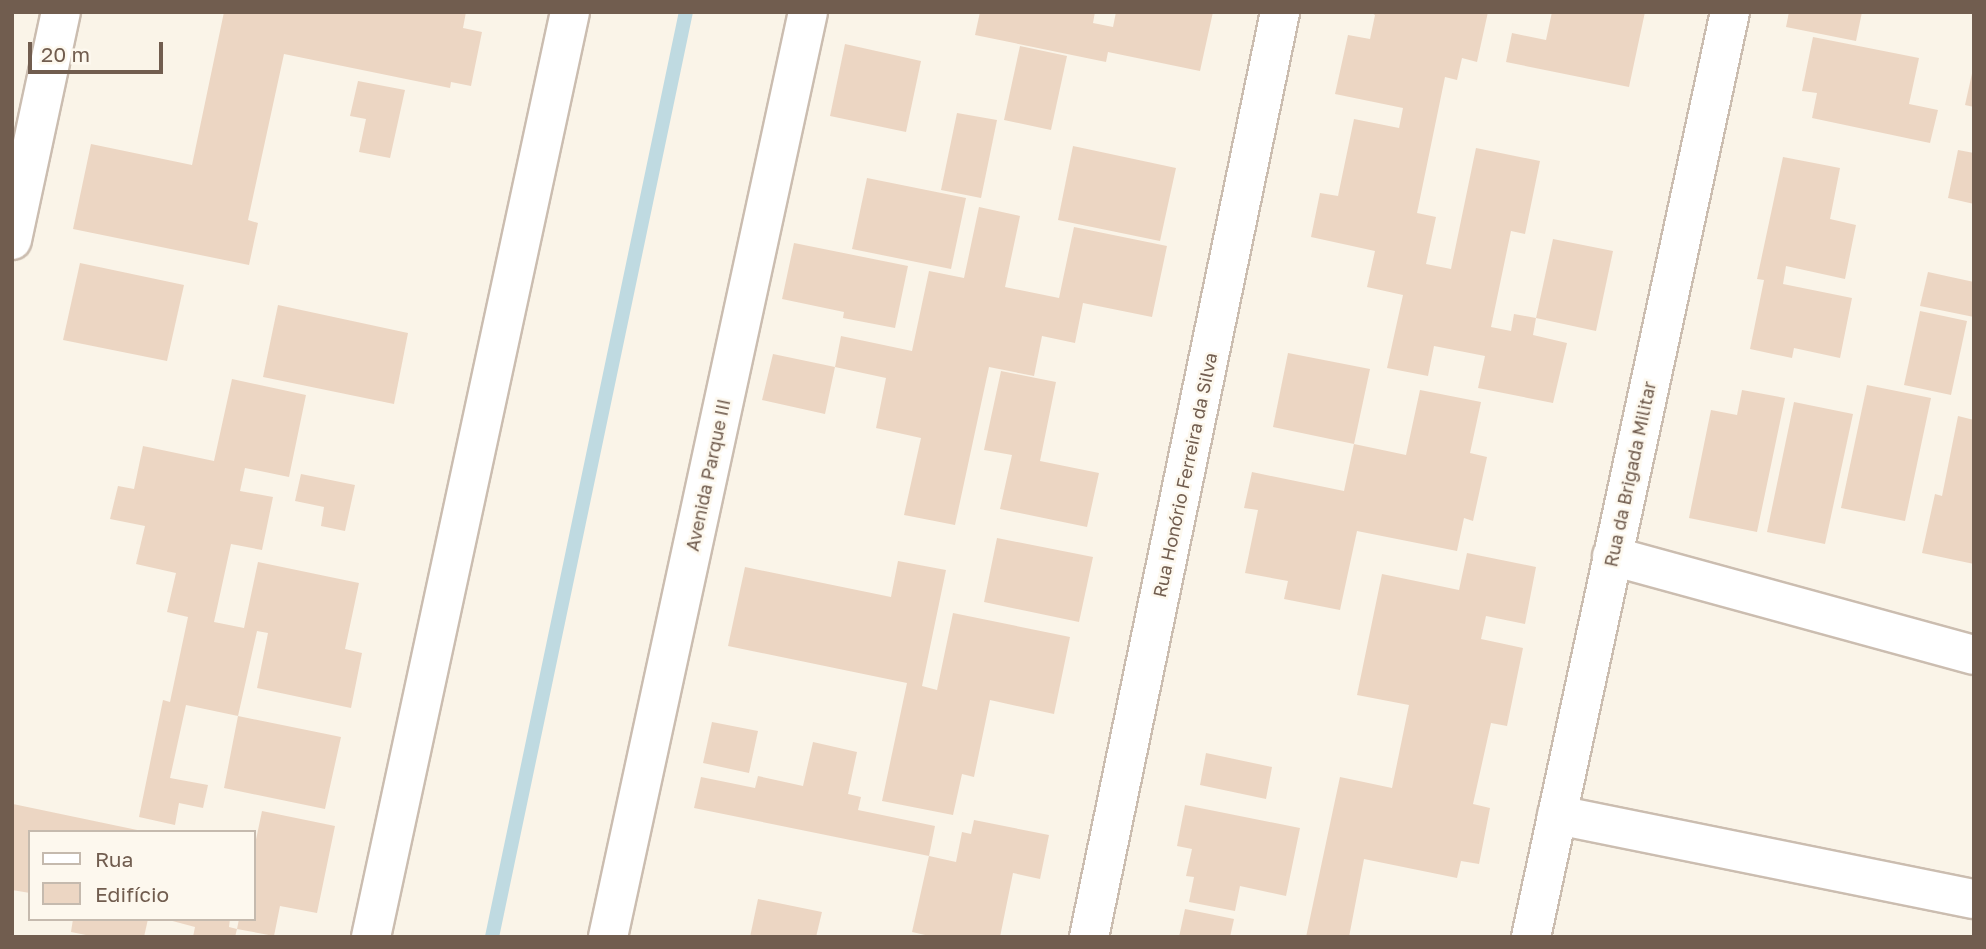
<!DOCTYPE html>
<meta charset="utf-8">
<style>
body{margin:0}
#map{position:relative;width:1986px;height:949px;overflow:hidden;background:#faf4e8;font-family:"Golos Text",sans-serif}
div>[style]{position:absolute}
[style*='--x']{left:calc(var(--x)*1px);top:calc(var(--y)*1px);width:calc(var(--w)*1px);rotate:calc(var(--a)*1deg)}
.stream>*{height:14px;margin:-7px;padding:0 7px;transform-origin:7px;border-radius:7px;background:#bfdae1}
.building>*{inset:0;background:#ecd6c3}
.roads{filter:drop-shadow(2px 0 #cbbdb0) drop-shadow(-2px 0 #cbbdb0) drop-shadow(0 2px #cbbdb0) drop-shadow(0 -2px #cbbdb0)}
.street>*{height:38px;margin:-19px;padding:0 19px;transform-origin:19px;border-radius:19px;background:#fff}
.secondary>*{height:38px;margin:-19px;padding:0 19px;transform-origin:19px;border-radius:19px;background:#fff}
span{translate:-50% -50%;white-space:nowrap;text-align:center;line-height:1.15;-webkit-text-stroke:5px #fdf8ee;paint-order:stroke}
.street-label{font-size:18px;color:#715d4f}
.frame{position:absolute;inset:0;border:14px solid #715d4f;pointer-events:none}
.legend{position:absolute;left:28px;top:830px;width:228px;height:91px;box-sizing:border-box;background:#fdf8ee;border:2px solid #c5baae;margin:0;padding:9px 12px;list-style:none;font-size:21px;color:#715d4f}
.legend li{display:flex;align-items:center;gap:14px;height:35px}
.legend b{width:35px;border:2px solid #c5baae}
.scale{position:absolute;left:28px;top:42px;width:135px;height:32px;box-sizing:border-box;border:4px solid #715d4f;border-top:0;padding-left:9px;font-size:21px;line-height:24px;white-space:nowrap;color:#715d4f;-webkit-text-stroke:5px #fdf8ee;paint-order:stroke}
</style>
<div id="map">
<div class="stream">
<i style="--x:492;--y:937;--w:945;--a:-78.16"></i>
</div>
<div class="building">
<i style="clip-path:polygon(224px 12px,466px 12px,463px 28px,482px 32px,471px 86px,451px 82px,450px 88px,284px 54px,248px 220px,258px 223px,249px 265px,73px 229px,91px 144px,192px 165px)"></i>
<i style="clip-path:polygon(980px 12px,1095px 12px,1093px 23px,1113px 27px,1116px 12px,1213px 12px,1200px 71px,1108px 52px,1106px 62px,975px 35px)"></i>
<i style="clip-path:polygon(1370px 12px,1488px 12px,1477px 62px,1462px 58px,1457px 80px,1445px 77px,1417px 213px,1436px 217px,1426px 264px,1451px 269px,1476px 148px,1540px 161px,1525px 234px,1511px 231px,1491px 327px,1511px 331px,1514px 314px,1536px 318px,1533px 335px,1567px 343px,1553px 403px,1478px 388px,1485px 356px,1434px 346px,1428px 376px,1387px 368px,1403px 295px,1367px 287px,1375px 251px,1311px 237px,1320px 193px,1338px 196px,1354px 119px,1399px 128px,1403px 108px,1335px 94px,1348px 35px,1370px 39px,1375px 15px)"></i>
<i style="clip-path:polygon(1552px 12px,1645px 12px,1629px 87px,1506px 62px,1512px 33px,1546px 40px)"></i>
<i style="clip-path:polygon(1789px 12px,1862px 12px,1856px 41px,1786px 27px)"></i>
<i style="clip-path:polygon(1813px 37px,1919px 58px,1909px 104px,1938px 110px,1930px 143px,1812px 118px,1817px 93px,1802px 91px)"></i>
<i style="clip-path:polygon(845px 44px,921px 61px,906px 132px,830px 116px)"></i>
<i style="clip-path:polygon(1020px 46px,1067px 56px,1051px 130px,1004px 120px)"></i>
<i style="clip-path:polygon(1973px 69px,1974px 69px,1974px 107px,1965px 105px)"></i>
<i style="clip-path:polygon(358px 81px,405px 90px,390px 158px,359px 152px,366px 119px,350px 116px)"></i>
<i style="clip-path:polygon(957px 113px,997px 120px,981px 198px,941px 190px)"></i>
<i style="clip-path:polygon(1073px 146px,1176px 168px,1160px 241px,1058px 220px)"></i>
<i style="clip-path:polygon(1958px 150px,1974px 153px,1974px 204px,1948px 198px)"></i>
<i style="clip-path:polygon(1783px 157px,1840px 168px,1830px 219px,1856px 225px,1845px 279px,1786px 266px,1783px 284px,1852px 298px,1840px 358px,1794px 348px,1792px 358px,1750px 349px,1764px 280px,1757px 279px)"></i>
<i style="clip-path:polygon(867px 178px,966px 198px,951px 269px,852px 249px)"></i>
<i style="clip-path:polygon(979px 207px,1020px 216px,1005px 287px,1059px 298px,1074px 227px,1167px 246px,1152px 317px,1083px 303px,1075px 343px,1042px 336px,1034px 376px,989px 367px,955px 525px,904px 515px,921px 438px,876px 428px,886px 378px,835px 367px,825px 414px,762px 400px,773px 354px,835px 367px,841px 336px,912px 351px,929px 271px,964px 278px)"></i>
<i style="clip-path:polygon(1553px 239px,1613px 251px,1596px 331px,1536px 318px)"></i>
<i style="clip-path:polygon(794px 243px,908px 266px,895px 328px,843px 318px,844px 312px,782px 299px)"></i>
<i style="clip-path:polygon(80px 263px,184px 285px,167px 361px,63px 340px)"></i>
<i style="clip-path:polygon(1928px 272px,1974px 282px,1974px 317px,1920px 306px)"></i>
<i style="clip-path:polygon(278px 305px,408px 333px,394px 404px,263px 377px)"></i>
<i style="clip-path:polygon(1920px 311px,1967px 321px,1951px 395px,1904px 385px)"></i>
<i style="clip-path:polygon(1288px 353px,1370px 369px,1354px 444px,1273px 427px)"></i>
<i style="clip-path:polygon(1001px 371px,1056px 382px,1040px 461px,1099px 473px,1087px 527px,1000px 509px,1012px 455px,984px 450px)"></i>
<i style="clip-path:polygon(232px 379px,306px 395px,289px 477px,245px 468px,240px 491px,273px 497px,262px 550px,231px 544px,214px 622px,244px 628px,258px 562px,359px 583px,345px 649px,362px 653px,351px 708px,257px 688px,268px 633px,257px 631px,238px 716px,341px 737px,325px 809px,224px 788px,238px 716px,186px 705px,170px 778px,208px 785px,203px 808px,179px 803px,175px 825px,139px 817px,163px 700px,170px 702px,188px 617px,167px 612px,176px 573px,136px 564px,145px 526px,110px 519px,118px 486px,134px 489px,143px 446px,214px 461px)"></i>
<i style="clip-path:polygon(1867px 385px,1931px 398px,1905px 521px,1841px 508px)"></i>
<i style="clip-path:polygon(1420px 390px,1481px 402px,1470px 453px,1487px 457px,1473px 521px,1464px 518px,1457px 551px,1357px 531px,1340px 610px,1284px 599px,1288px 581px,1245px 573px,1258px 510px,1244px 508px,1252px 472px,1344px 491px,1354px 444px,1406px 455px)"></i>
<i style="clip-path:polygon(1742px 390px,1785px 398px,1757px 532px,1689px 518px,1711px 410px,1737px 415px)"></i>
<i style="clip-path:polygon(1794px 402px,1853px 414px,1825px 544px,1767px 532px)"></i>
<i style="clip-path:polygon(1958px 416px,1974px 420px,1974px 564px,1922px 553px,1935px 494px,1942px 496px)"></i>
<i style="clip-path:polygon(301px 474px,355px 485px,345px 531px,321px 526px,324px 507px,295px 501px)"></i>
<i style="clip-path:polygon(997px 538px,1093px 557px,1079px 622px,984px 602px)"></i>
<i style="clip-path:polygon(1467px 553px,1536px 567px,1525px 624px,1486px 616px,1481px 639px,1523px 648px,1507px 726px,1491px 723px,1473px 804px,1490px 808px,1479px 864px,1461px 861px,1457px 878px,1364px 859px,1349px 937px,1306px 937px,1340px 777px,1392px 788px,1409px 705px,1357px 695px,1382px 574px,1459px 590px)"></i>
<i style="clip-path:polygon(898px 561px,946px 570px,922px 686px,937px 690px,953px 613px,1070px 637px,1054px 714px,990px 700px,974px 777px,962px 774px,953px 815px,882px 801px,907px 683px,728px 646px,745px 567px,891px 597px)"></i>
<i style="clip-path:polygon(712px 722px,758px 731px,749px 773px,703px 763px)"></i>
<i style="clip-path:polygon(813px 742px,857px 752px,848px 794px,861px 797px,858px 810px,935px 826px,929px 856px,956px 862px,962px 832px,971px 834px,974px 820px,1049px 835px,1040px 879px,1013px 873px,1000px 937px,934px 937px,912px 932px,929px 856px,694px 808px,701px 777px,755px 788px,758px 776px,803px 786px)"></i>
<i style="clip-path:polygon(1206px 753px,1272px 767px,1266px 799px,1200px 785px)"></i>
<i style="clip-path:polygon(13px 804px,142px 831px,142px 832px,30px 832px,30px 893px,12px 890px)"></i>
<i style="clip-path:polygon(1185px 805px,1300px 828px,1286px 896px,1240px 886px,1235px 911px,1189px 902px,1194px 877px,1186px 876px,1192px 849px,1177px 846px)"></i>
<i style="clip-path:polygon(262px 811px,335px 826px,317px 913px,280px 906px,274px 936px,237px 929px,239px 919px,254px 919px,254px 849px)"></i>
<i style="clip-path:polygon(758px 899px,822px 912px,816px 937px,750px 937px)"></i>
<i style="clip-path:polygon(1185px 909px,1234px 919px,1230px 937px,1179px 937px)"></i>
<i style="clip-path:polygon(73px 919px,148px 919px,144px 937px,96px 937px,71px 932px)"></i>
<i style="clip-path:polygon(165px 919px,230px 919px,229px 927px,237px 929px,235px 937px,193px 937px,195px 927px)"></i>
</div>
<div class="roads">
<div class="street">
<i style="--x:12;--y:240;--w:233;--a:-77.9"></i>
<i style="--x:1612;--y:556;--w:375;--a:15.3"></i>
<i style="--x:1557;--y:815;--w:425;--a:11.4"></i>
<i style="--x:1089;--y:937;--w:945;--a:-78.33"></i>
<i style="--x:1531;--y:937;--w:946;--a:-77.86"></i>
</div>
<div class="secondary">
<i style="--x:371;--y:937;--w:946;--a:-77.86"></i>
<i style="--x:608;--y:937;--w:946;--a:-77.8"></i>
</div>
</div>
<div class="street-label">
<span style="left:1630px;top:474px;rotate:-78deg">Rua da Brigada Militar</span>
<span style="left:708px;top:475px;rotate:-78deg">Avenida Parque III</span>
<span style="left:1185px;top:475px;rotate:-78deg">Rua Honório Ferreira da Silva</span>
</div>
<div class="frame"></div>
<ul class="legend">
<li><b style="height:9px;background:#fff"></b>Rua</li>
<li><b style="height:19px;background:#ecd6c3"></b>Edifício</li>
</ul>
<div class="scale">20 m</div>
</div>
